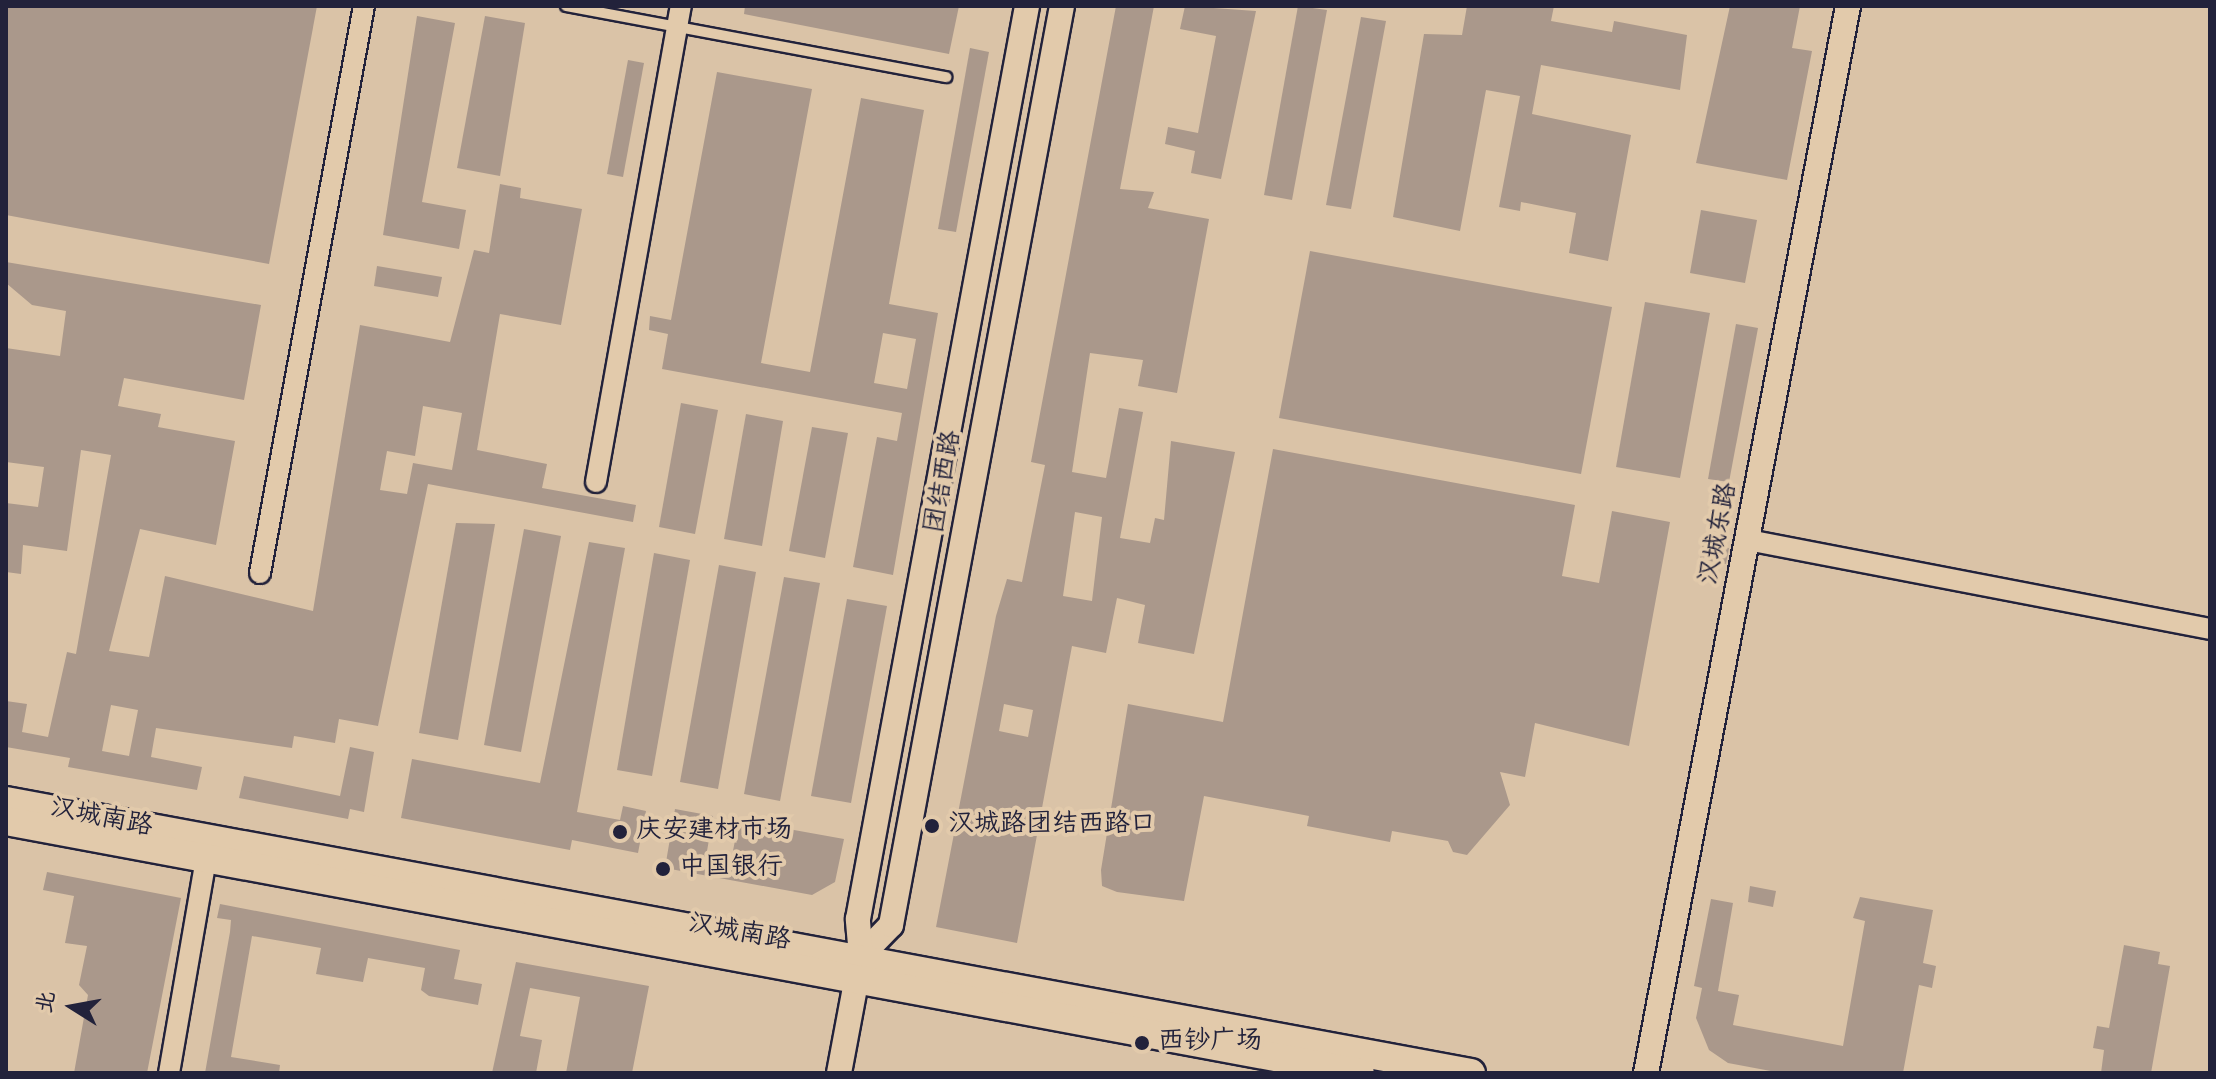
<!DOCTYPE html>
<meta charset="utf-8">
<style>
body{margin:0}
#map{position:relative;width:2216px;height:1079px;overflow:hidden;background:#dac3a7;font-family:Dekko,"LXGW WenKai TC",sans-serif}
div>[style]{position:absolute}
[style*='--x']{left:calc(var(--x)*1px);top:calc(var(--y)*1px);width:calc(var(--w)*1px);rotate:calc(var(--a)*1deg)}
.building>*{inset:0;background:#aa988b}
.roads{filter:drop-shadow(2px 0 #22223b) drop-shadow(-2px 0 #22223b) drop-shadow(0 2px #22223b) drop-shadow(0 -2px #22223b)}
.service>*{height:10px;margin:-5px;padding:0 5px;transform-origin:5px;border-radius:5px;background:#e2caab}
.minor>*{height:20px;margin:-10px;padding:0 10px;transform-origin:10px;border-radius:10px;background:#e2caab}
.tertiary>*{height:24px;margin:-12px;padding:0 12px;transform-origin:12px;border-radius:12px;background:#e2caab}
.secondary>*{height:28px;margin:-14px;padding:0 14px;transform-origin:14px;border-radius:14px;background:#e2caab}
.dots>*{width:22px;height:22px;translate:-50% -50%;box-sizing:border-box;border:4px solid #e2caab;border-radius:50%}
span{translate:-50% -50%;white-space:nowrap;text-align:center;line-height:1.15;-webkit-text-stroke:8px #e2caab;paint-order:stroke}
.street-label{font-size:26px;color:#22223b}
.poi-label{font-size:26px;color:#22223b}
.left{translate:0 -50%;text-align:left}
.frame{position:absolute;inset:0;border:8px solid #22223b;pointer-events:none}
.north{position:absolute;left:32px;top:967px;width:80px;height:80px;-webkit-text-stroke:6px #e2caab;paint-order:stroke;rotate:281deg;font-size:22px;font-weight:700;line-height:32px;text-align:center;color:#22223b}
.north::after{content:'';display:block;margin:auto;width:28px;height:36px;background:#22223b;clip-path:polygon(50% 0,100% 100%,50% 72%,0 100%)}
</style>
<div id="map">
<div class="building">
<i style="clip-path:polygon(6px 6px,317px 6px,269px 264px,6px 215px)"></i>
<i style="clip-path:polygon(745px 6px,959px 6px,949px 54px,744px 14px)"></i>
<i style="clip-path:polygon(evenodd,1116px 6px,1154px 6px,1120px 189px,1154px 192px,1148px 208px,1209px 219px,1177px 393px,1138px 386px,1143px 360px,1090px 353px,1072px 472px,1106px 478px,1119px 408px,1143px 412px,1120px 538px,1150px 543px,1155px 518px,1164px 520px,1171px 441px,1235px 452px,1194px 654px,1138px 643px,1145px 605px,1117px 598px,1106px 653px,1072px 646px,1017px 943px,936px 927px,996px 616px,1007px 579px,1022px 582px,1045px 465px,1031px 462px,1116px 6px,1075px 512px,1102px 517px,1092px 601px,1063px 596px,1075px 512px,1116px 6px,1004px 704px,1033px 710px,1028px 737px,999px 731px,1004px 704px)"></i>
<i style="clip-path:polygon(1185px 6px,1256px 11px,1221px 179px,1191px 173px,1195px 151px,1165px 144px,1168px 127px,1198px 133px,1216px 36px,1180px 29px)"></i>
<i style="clip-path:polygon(1298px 6px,1327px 10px,1292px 200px,1264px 195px)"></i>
<i style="clip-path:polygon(1467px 6px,1554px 6px,1551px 21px,1612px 32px,1614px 21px,1687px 35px,1680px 90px,1541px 65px,1532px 114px,1631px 135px,1608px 261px,1569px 253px,1576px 213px,1521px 202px,1520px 211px,1499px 207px,1520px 96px,1486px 90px,1460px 231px,1393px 217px,1424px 34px,1462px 35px)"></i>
<i style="clip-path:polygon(1730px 6px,1800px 6px,1792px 48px,1812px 51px,1787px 180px,1696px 163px)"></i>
<i style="clip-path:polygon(417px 16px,455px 23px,422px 202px,466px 210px,459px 249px,383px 235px)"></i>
<i style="clip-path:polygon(485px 16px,525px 23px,500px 176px,457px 168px)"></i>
<i style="clip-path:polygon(1361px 17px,1386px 21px,1351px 209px,1326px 205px)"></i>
<i style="clip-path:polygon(970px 48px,989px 52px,956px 232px,938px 229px)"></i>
<i style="clip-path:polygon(628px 60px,644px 63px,623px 177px,607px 174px)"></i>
<i style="clip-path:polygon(evenodd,717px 72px,812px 89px,761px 363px,810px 372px,861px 98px,924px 110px,889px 304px,938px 313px,893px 575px,853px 567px,877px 437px,897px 441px,902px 413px,662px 369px,668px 334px,649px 330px,650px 316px,671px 320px,717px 72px,883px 333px,916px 339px,907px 389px,874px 383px,883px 333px)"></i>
<i style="clip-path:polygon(evenodd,500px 184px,521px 188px,520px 198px,582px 209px,561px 325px,500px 314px,477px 450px,547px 464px,542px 488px,636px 505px,633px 522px,428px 484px,378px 726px,339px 719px,335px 743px,294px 736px,292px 748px,156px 728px,151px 757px,202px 767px,197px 790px,68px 767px,70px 758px,6px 747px,6px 701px,27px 704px,22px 732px,48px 737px,67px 652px,76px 654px,111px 455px,81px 450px,67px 551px,23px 545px,21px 574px,6px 572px,6px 503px,38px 507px,44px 467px,6px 462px,6px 348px,60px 356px,66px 311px,32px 305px,6px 283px,6px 262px,261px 305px,244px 400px,124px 378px,118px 406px,161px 414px,158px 427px,235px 441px,216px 545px,140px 529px,109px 651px,149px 657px,165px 576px,313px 611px,360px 325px,450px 342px,474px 250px,489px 253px,500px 184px,423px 406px,462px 413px,452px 470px,413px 463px,407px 494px,380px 490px,387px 451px,415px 456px,423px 406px,500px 184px,111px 705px,138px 710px,129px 756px,102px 751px,111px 705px)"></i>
<i style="clip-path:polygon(1701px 210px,1757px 220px,1745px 283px,1690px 273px)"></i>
<i style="clip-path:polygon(1310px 251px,1612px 307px,1581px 474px,1279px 418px)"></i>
<i style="clip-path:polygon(377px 266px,442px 277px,438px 297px,374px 286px)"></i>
<i style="clip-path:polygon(1645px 302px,1710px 313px,1680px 478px,1616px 467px)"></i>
<i style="clip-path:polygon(1736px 324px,1758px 328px,1729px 482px,1708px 479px)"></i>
<i style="clip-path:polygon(681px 403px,718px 410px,695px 534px,659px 527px)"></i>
<i style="clip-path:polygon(746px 414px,783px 421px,762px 546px,724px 539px)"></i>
<i style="clip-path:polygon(812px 427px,848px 433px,825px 558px,789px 551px)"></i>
<i style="clip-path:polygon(1273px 449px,1575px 505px,1562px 576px,1599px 583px,1612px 511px,1670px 522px,1629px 746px,1535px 723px,1525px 777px,1500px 772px,1510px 805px,1467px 855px,1453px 852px,1448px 841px,1392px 831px,1390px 842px,1307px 826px,1309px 816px,1204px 796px,1184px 901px,1117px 892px,1102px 886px,1101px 870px,1128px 704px,1223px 722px)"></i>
<i style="clip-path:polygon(456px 523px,495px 524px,458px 740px,419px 733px)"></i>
<i style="clip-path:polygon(524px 529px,561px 536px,521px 752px,484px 745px)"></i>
<i style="clip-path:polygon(589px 542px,625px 548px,577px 812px,620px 820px,623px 806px,646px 811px,638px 853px,572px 840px,570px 850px,401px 818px,412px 759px,540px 783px)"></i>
<i style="clip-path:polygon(1703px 543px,1729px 548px,1726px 564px,1700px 559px)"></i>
<i style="clip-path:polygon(654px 553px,690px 560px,652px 776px,617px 770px)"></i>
<i style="clip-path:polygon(719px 565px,756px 572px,718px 789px,680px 782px)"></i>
<i style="clip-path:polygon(784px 577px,820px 583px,780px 801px,744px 794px)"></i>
<i style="clip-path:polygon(847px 599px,887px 606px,851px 803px,811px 796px)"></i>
<i style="clip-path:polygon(350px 747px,374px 752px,364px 812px,350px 809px,348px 819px,239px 798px,244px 776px,340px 796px)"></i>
<i style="clip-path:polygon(675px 809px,713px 816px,706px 857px,731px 861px,739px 820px,844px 839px,835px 882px,812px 895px,665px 868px)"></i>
<i style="clip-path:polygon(47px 872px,181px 898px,147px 1073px,74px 1073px,88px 995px,79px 985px,87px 946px,65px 943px,74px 896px,43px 890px)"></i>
<i style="clip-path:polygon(1750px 886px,1776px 891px,1773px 907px,1748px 902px)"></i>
<i style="clip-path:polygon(1860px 897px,1933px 910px,1923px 963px,1936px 966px,1932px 988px,1919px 985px,1903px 1073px,1782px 1073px,1728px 1063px,1709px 1050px,1696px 1018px,1702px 988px,1694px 986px,1711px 899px,1733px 903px,1718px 991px,1739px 995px,1733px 1025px,1843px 1046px,1865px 921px,1853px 918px)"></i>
<i style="clip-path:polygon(220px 904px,460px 950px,454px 979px,482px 984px,478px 1005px,429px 996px,421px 990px,425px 968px,368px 958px,363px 982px,316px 974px,321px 948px,252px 936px,231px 1057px,280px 1065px,279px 1073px,205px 1073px,230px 932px,231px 920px,217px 918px)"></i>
<i style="clip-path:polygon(2124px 945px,2160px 952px,2158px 964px,2170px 966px,2151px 1073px,2101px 1073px,2104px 1050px,2093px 1048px,2097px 1026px,2109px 1028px)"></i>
<i style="clip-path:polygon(516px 962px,649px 986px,632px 1073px,566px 1073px,580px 997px,530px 988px,520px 1036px,542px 1040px,536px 1073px,492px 1073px)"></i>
</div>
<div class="roads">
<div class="service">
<i style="--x:566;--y:6;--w:387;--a:10.6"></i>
</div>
<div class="minor">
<i style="--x:596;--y:482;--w:484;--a:-79.9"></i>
<i style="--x:1748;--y:540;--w:470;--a:10.9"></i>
<i style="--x:260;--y:573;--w:576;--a:-79.61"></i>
<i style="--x:169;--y:1073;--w:229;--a:-80.2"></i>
</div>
<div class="tertiary">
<i style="--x:861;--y:956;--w:43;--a:-45.9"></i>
<i style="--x:891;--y:925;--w:935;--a:-79.46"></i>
<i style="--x:839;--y:1073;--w:119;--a:-79.4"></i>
<i style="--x:861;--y:956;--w:37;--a:-95"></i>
<i style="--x:858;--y:919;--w:929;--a:-79.51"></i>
<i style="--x:1646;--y:1073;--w:1086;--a:-79.28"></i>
</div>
<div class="secondary">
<i style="--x:6;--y:801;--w:1490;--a:10.52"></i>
<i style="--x:6;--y:821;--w:1377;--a:10.54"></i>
</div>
</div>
<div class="dots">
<i style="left:932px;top:826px;background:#22223b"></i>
<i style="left:620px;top:832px;background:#22223b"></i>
<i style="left:663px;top:869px;background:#22223b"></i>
<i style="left:1142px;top:1043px;background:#22223b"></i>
</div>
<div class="street-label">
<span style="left:945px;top:482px;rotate:-80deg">团结西路</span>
<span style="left:1720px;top:534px;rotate:-79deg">汉城东路</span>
<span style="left:101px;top:819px;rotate:11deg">汉城南路</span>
<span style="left:739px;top:934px;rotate:10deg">汉城南路</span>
</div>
<div class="poi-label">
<span class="left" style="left:948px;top:826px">汉城路团结西路口</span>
<span class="left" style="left:636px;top:832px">庆安建材市场</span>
<span class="left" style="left:679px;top:869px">中国银行</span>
<span class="left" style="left:1158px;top:1043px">西钞广场</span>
</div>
<div class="frame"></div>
<div class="north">北</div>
</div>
